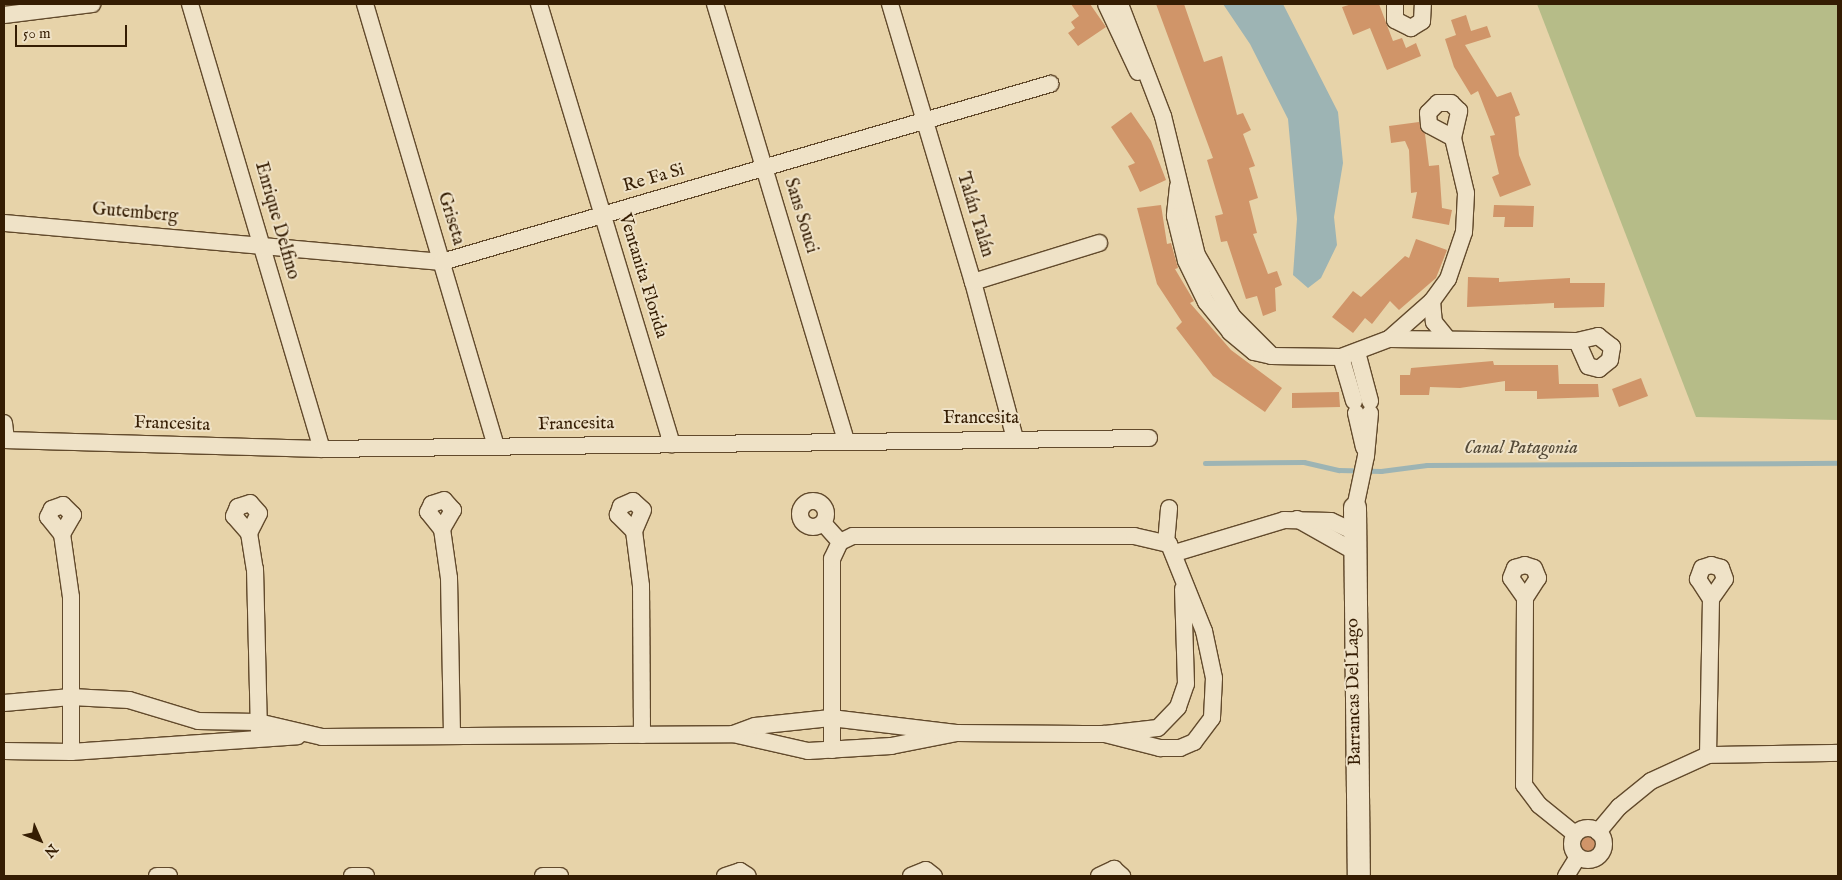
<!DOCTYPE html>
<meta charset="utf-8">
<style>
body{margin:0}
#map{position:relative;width:1842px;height:880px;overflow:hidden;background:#e7d3a9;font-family:"IM FELL English",serif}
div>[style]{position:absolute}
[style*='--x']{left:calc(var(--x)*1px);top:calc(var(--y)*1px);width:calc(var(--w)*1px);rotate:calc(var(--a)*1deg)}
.green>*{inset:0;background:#b6bc88}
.water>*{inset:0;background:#9db4b4}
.stream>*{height:4.5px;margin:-2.25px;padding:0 2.25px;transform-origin:2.25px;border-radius:2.25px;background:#9db4b4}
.building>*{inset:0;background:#d09569}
.round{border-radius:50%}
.roads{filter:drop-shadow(1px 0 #624a2c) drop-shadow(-1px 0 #624a2c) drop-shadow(0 1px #624a2c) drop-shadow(0 -1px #624a2c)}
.street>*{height:16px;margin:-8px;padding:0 8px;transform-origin:8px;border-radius:8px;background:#efe2c7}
.street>.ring{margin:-8px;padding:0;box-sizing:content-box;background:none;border:16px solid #efe2c7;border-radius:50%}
.secondary>*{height:22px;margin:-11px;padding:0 11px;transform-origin:11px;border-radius:11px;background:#efe2c7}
span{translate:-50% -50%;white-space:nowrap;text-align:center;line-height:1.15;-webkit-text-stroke:4px #efe2c7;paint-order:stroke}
.street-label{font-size:18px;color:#351d03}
.water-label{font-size:19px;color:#544a38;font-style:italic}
.frame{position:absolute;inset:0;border:5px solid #351d03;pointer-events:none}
.north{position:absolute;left:15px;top:815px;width:50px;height:50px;-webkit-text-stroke:4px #efe2c7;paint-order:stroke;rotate:134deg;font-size:14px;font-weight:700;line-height:20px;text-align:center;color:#351d03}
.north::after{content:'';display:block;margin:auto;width:18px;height:22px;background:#351d03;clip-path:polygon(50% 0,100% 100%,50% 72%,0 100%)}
.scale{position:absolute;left:15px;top:25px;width:112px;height:22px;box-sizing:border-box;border:2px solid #351d03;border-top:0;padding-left:6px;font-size:15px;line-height:18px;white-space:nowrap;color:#351d03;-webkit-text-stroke:4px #efe2c7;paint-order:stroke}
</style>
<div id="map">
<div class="green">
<i style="clip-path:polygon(1537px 4px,1838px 4px,1838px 420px,1696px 417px)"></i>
</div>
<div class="water">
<i style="clip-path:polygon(1223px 4px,1283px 4px,1338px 112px,1343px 163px,1334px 217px,1337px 245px,1321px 278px,1308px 288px,1293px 275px,1297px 219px,1288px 119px,1250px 44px)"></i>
</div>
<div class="stream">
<i style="--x:1205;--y:463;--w:99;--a:-0.6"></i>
<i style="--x:1304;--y:462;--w:36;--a:13"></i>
<i style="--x:1339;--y:470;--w:42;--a:1.4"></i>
<i style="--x:1381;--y:471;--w:46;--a:-7.4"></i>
<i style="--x:1427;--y:465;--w:411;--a:-0.3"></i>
</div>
<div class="building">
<i style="clip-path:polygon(1071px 4px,1090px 4px,1106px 27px,1078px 46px,1068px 33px,1075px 28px,1071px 22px,1079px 16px)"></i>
<i style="clip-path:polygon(1156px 4px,1184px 4px,1204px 62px,1222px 56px,1237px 115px,1243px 113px,1251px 130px,1243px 134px,1255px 166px,1249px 168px,1258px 198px,1249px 201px,1257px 233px,1253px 234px,1268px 274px,1277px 271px,1282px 285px,1275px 288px,1276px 311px,1263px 316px,1257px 296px,1246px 299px,1227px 241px,1221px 242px,1215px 216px,1223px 214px,1207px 160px,1213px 158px)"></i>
<i style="clip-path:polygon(1352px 4px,1379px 4px,1393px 41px,1402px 38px,1406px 48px,1416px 43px,1421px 56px,1387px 70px,1370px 28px,1353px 35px,1342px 7px)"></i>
<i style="clip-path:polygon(1466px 15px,1471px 31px,1487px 26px,1491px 37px,1465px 45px,1497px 97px,1511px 92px,1520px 115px,1515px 117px,1519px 155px,1531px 185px,1500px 197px,1492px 177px,1499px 174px,1490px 136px,1495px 135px,1478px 91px,1471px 95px,1454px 67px,1445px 39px,1456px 35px,1451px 20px)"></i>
<i style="clip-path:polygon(1131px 112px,1151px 141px,1166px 180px,1140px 192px,1128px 166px,1135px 163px,1111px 127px)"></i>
<i style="clip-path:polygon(1419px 122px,1425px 134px,1429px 166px,1439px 165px,1442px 208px,1452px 210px,1449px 225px,1412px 218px,1417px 192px,1411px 193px,1409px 150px,1405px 141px,1391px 143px,1389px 126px)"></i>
<i style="clip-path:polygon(1161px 205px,1167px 244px,1171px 243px,1178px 268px,1175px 269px,1194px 301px,1190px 303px,1231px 350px,1282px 388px,1265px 412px,1213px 376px,1176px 328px,1182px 322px,1157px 284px,1137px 208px)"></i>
<i style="clip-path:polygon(1494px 205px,1534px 206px,1533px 227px,1504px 227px,1505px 217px,1493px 217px)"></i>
<i style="clip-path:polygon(1416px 239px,1447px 250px,1436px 278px,1399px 310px,1390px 301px,1372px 324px,1365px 318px,1353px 333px,1332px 317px,1353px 291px,1361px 297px,1405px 256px,1409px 258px)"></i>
<i style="clip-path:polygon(1468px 277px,1499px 278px,1499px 282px,1570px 278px,1570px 283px,1605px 283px,1604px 307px,1554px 308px,1554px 303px,1467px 307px)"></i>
<i style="clip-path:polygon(1493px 361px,1494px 365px,1558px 365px,1559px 384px,1598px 384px,1599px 397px,1537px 399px,1537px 391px,1505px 391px,1505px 381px,1460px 388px,1430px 387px,1429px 395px,1400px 395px,1400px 375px,1410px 375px,1411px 368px)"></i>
<i style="clip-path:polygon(1641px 378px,1648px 396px,1619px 407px,1612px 389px)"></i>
<i style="clip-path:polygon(1339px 392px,1340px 407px,1292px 408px,1292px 393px)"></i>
<i class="round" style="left:1581px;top:837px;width:14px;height:14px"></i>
</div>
<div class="roads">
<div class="street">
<i style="--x:190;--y:4;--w:464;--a:73.5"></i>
<i style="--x:365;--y:4;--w:461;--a:73.5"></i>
<i style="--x:539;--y:4;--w:460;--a:73.2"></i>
<i style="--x:715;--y:4;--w:455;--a:73.3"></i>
<i style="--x:890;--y:4;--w:290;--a:73.4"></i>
<i style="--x:973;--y:282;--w:163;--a:75"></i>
<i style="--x:1106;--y:4;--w:75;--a:64.8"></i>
<i style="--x:1120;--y:4;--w:120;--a:69"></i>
<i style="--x:1163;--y:116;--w:143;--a:76.3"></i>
<i style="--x:1197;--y:255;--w:72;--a:59.9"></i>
<i style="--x:1233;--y:317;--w:52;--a:45"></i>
<i style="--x:1395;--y:4;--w:16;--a:90"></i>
<i style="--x:1395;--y:20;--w:18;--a:27"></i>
<i style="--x:1411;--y:28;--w:13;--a:-32"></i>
<i style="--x:1422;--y:21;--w:17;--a:-87"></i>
<i style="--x:4;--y:15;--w:89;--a:-7.1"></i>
<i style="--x:1178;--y:186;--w:30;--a:96"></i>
<i style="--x:1175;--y:216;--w:46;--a:76.3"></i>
<i style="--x:1186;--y:261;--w:46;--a:64"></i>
<i style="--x:1206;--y:302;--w:38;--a:51"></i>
<i style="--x:1230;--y:332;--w:31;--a:40"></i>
<i style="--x:1254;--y:352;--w:17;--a:13"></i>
<i style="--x:1271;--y:356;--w:70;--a:0.8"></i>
<i style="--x:1341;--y:357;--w:51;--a:-20.6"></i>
<i style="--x:1389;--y:339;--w:57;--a:-41.5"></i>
<i style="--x:1432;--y:301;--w:27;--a:-54"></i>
<i style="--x:1448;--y:279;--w:50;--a:-71.2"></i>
<i style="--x:1464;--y:232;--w:39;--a:-87"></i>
<i style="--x:1466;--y:193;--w:57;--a:-103.3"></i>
<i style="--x:1453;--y:138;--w:28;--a:-77"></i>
<i style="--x:1459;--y:111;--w:11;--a:-135"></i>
<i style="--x:1451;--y:103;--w:13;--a:180"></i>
<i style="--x:1438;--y:103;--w:14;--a:135"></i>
<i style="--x:1428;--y:113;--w:12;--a:85"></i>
<i style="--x:1429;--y:125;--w:27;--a:28"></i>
<i style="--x:4;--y:223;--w:440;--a:5.1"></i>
<i style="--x:442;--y:262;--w:634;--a:-16.32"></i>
<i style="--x:973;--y:282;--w:132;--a:-17.2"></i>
<i style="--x:1432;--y:301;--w:21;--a:85"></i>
<i style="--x:1434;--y:322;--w:21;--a:51"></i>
<i style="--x:1389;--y:339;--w:188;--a:0.6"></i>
<i style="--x:1577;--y:341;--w:22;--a:-13"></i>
<i style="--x:1598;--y:336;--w:18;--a:38"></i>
<i style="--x:1612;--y:347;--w:13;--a:99"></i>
<i style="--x:1610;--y:360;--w:14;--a:141"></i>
<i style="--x:1599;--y:369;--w:11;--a:-165"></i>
<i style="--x:1588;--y:366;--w:27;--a:-114"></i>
<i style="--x:1357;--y:352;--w:51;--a:75.1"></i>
<i style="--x:1341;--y:357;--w:46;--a:73.5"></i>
<i style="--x:1356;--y:413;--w:35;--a:77"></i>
<i style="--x:4;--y:423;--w:17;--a:83"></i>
<i style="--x:4;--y:440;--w:318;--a:1.6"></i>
<i style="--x:322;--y:449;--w:827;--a:-0.76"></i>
<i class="ring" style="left:800px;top:501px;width:10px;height:10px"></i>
<i style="--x:1355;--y:508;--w:53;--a:-78.1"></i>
<i style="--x:1366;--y:456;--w:43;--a:-84.7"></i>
<i style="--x:1297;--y:519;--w:63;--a:29.4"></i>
<i style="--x:824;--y:524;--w:24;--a:48"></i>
<i style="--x:840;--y:542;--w:14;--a:-25"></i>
<i style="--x:853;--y:536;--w:281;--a:0"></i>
<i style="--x:1134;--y:536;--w:36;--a:13"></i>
<i style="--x:1169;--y:544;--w:94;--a:68.1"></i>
<i style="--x:1204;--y:631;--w:48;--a:78"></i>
<i style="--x:1214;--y:678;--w:40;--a:92.9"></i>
<i style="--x:1212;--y:718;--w:30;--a:127"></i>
<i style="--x:1194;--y:742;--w:15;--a:157"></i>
<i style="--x:1180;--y:748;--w:20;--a:180"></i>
<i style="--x:1160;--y:748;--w:57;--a:-165.7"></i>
<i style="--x:442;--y:529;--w:22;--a:-60"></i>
<i style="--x:453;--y:510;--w:13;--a:-132"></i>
<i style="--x:444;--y:500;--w:13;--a:162"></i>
<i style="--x:432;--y:504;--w:9;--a:117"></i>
<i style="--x:428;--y:512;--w:22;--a:51"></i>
<i style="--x:442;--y:529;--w:49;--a:81.9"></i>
<i style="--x:449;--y:578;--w:158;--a:88.9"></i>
<i style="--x:634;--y:531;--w:23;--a:-135"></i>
<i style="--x:618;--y:515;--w:9;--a:-72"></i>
<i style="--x:621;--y:506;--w:13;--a:-23"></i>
<i style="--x:633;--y:501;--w:13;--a:42"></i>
<i style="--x:643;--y:510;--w:23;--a:113"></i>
<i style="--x:634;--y:531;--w:55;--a:82.7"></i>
<i style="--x:641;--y:586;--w:149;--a:89.6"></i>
<i style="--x:249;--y:533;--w:22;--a:-63"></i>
<i style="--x:259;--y:513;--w:13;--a:-132"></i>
<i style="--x:250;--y:503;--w:13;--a:162"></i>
<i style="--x:238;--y:507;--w:10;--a:114"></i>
<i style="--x:234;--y:516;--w:23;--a:49"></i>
<i style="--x:249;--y:533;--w:36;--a:81"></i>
<i style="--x:255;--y:569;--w:165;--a:88.6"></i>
<i style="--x:62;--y:534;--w:22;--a:-60"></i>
<i style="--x:73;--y:515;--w:14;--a:-135"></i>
<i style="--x:63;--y:505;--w:12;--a:160"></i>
<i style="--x:52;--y:509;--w:9;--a:117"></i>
<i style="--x:48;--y:517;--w:22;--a:51"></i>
<i style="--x:62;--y:534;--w:64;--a:81.9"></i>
<i style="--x:71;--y:597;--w:155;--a:90"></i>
<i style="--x:1166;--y:543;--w:35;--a:-85"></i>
<i style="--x:1175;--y:553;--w:114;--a:-16.8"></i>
<i style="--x:1284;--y:520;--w:47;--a:1.2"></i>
<i style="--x:1331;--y:521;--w:23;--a:25"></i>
<i style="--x:1525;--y:598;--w:24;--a:-125"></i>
<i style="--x:1511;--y:578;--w:11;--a:-68"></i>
<i style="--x:1515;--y:568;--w:10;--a:-17"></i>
<i style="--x:1525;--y:565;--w:9;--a:18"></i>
<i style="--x:1534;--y:568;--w:11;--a:68"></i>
<i style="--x:1538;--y:578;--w:24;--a:123"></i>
<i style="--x:1525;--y:598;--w:187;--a:90.3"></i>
<i style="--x:1524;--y:785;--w:25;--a:53"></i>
<i style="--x:1539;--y:805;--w:46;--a:38.9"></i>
<i style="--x:4;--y:703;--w:67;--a:-5.1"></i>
<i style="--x:71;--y:697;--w:58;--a:3"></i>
<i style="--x:129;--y:700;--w:72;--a:16.9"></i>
<i style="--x:198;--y:721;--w:60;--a:1"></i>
<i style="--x:258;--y:722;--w:66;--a:13.2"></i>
<i style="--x:322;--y:737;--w:411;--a:-0.4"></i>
<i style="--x:733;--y:734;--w:77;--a:12.8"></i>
<i style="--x:808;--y:751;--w:83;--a:-3.4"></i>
<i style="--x:891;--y:746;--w:66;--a:-11.3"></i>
<i style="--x:733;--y:734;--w:23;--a:-20"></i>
<i style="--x:755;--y:726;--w:76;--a:-6"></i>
<i style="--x:831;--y:718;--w:126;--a:6.8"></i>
<i style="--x:956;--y:733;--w:149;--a:0.4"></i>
<i style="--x:1105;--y:734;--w:53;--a:-6.5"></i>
<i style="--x:1158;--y:728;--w:29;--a:-46"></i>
<i style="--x:1178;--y:707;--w:24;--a:-71"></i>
<i style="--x:1186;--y:684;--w:95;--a:-91.8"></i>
<i style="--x:832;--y:750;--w:191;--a:-90"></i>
<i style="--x:832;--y:559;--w:19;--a:-65"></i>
<i style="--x:4;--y:751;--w:67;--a:0.9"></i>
<i style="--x:71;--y:752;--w:227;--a:-4"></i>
<i style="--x:1708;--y:755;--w:156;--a:-88.9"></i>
<i style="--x:1711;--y:599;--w:24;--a:-55"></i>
<i style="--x:1725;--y:579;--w:12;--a:-110"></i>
<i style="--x:1721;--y:568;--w:10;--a:-163"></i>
<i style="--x:1711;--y:565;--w:9;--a:162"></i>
<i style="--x:1702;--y:568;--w:12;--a:110"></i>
<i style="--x:1698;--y:579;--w:24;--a:57"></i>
<i class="ring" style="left:1572px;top:828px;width:16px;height:16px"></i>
<i style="--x:1598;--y:832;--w:33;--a:-50"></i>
<i style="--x:1619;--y:807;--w:41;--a:-39.1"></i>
<i style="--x:1651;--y:781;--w:63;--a:-24.5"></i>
<i style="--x:1708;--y:755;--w:130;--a:-0.9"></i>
<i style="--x:157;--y:876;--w:12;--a:0"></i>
<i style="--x:352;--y:876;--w:14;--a:0"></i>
<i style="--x:543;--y:876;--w:17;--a:0"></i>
<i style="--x:725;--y:876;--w:16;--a:-18"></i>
<i style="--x:740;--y:871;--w:9;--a:32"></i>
<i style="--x:911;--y:876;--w:16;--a:-22"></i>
<i style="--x:926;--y:870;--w:10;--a:37"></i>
<i style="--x:1099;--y:876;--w:17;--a:-25"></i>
<i style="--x:1114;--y:869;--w:11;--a:41"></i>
<i style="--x:1566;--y:876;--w:22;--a:-58"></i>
</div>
<div class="secondary">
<i style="--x:1355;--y:508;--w:368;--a:89.4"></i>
</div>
</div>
<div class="street-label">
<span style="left:654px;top:179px;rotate:-16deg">Re Fa Si</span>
<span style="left:135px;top:214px;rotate:5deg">Gutemberg</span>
<span style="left:974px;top:215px;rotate:73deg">Talán Talán</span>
<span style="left:800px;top:216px;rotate:73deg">Sans Souci</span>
<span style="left:450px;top:219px;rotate:73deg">Griseta</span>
<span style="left:276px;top:221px;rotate:74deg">Enrique Delfino</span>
<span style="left:642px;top:276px;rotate:73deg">Ventanita Florida</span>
<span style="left:981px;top:419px">Francesita</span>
<span style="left:172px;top:425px;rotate:2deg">Francesita</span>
<span style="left:576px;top:425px;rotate:-1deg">Francesita</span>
<span style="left:1355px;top:692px;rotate:-91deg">Barrancas Del Lago</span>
</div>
<div class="water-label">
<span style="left:1521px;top:449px">Canal Patagonia</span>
</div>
<div class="frame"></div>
<div class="north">N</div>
<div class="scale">50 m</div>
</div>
